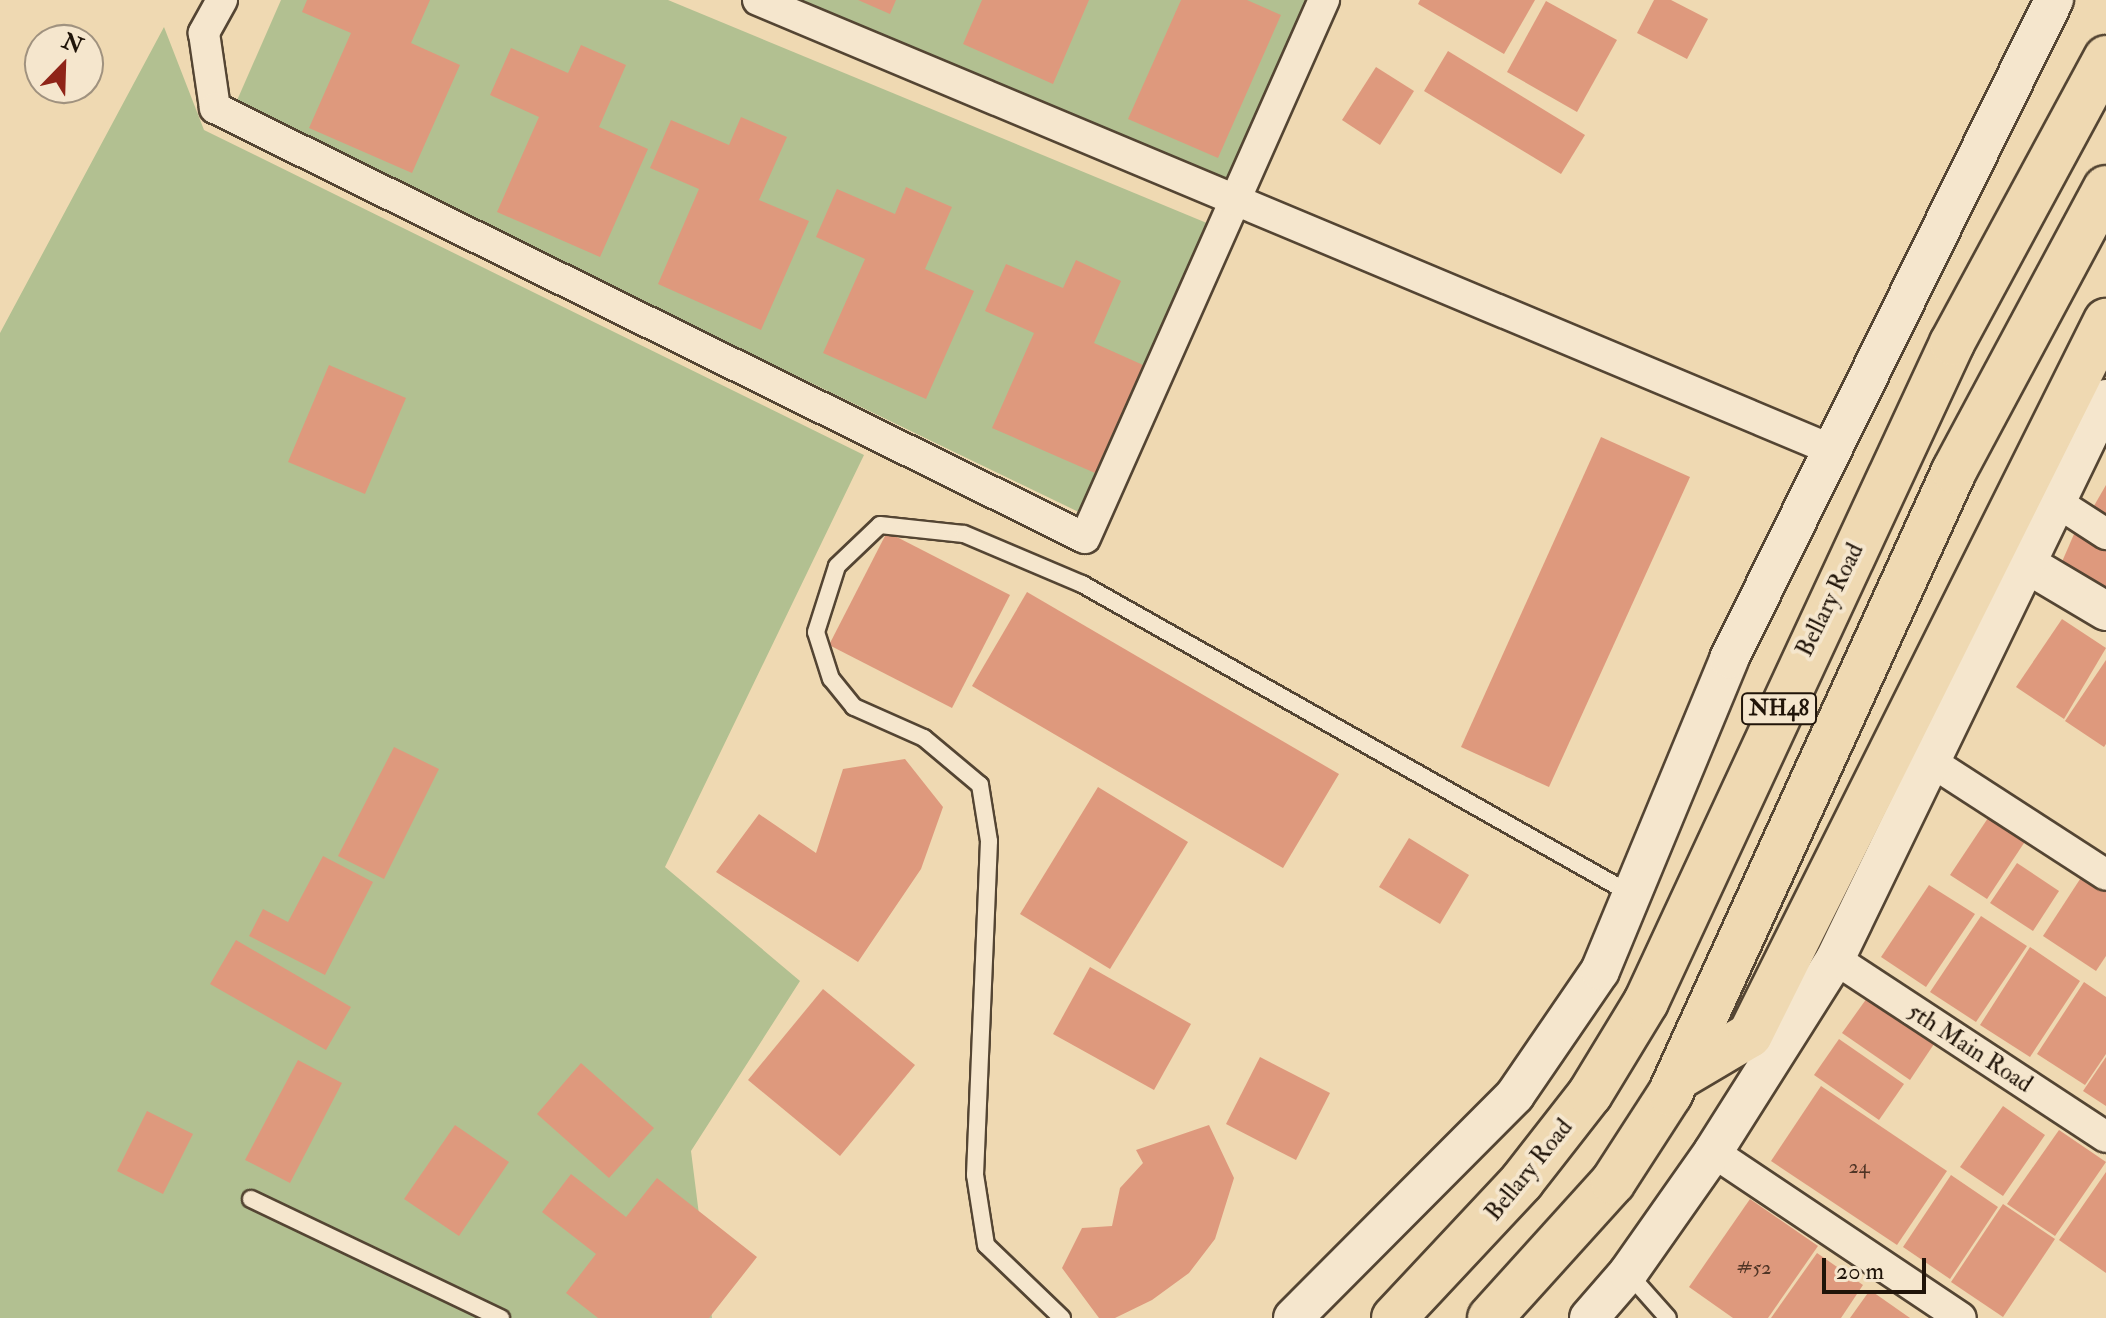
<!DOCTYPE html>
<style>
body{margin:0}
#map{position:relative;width:2106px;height:1318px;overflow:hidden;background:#efd9b2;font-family:"IM FELL Double Pica",serif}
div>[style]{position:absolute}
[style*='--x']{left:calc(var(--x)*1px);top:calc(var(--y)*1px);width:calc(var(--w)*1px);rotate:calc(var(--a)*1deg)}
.green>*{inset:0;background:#b2c091}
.building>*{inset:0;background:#de997d}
.roads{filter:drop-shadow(2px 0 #544533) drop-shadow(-2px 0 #544533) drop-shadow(0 2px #544533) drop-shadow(0 -2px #544533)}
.service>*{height:16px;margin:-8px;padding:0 8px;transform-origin:8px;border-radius:8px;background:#f5e6cd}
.minor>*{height:30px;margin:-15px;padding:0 15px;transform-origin:15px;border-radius:15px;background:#f5e6cd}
.tertiary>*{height:38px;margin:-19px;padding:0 19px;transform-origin:19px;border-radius:19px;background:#f5e6cd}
.trunk>*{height:44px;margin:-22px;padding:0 22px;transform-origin:22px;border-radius:22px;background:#efd9b2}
span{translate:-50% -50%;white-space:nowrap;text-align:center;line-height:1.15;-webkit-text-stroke:8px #f5e6cd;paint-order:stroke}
.number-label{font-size:20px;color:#503526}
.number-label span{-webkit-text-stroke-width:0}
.shield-label span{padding:2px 6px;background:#f5e6cd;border:2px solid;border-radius:6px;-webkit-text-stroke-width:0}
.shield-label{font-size:22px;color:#201409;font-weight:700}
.street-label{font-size:24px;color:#201409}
.north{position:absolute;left:24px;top:24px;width:80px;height:80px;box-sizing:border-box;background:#f5e6cd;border:2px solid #a0927f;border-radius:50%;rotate:23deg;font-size:22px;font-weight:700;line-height:32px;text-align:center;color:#201409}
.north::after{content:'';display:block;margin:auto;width:28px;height:36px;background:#8f2418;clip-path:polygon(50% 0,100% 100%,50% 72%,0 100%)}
.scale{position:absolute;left:1822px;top:1258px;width:104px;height:36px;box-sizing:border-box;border:4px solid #201409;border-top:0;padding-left:10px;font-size:24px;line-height:28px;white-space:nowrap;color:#201409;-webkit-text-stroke:6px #f5e6cd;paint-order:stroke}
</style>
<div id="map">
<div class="green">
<i style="clip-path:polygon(281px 0,668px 0,1214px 226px,1087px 516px,235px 105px)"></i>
<i style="clip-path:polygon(798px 0,1309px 0,1229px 185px)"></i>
<i style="clip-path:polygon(164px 27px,204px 130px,864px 455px,665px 867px,800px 981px,691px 1151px,712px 1318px,0 1318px,0 333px)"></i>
</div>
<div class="building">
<i style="clip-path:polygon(307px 0,430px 0,411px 43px,460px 65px,412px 173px,309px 128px,351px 33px,302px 12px)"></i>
<i style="clip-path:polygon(858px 0,896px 0,890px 14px)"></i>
<i style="clip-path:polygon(982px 0,1089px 0,1053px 84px,963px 44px)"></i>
<i style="clip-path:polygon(1181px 0,1247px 0,1281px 15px,1218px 158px,1128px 119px)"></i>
<i style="clip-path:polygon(1420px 0,1535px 0,1504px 54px,1418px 4px)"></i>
<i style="clip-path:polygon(1654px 0,1671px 0,1708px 19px,1687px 59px,1637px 33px)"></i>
<i style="clip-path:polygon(1546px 1px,1617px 40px,1577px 112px,1507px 72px)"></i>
<i style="clip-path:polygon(581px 45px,626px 65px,599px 127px,648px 149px,600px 257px,497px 212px,539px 117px,490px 95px,511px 48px,568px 73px)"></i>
<i style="clip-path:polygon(1448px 51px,1585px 135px,1561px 174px,1424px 91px)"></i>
<i style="clip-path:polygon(1376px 67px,1414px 91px,1380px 145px,1342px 120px)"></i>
<i style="clip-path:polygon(741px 117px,787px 137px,759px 200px,809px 221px,761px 330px,658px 284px,699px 189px,650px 168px,671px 120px,729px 145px)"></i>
<i style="clip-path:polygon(906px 187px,952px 207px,925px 269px,974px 291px,926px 399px,823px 353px,865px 259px,816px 237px,837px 189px,895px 214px)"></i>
<i style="clip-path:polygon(1076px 260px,1121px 281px,1094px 343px,1143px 365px,1095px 473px,992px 428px,1034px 333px,985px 311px,1006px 264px,1063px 288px)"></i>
<i style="clip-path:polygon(329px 365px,406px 398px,365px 494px,288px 462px)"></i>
<i style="clip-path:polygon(1601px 437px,1690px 477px,1549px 787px,1461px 747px)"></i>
<i style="clip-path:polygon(2106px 485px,2106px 529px,2087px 518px)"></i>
<i style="clip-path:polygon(2078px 525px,2106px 541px,2106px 595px,2061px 564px)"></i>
<i style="clip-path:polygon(887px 532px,1010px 595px,952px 708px,829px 645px)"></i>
<i style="clip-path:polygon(1027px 592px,1339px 774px,1283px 868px,972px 686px)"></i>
<i style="clip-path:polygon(2062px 619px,2106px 648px,2064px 719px,2016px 687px)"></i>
<i style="clip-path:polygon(2106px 660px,2106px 744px,2104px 747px,2065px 721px)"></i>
<i style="clip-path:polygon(394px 747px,439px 769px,384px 879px,338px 856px)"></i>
<i style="clip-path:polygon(905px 759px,943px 807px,921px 869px,858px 962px,716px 872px,759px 814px,816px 853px,843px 769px)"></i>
<i style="clip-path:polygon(1098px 787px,1188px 842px,1110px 969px,1020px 914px)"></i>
<i style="clip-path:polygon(1990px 815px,2026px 840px,1987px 899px,1950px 875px)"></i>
<i style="clip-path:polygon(1409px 838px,1469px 875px,1440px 924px,1379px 887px)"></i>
<i style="clip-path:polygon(323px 856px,373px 882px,325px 975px,249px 936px,263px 909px,288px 922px)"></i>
<i style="clip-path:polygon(2017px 863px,2059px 891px,2033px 931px,1990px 903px)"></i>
<i style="clip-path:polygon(2084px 873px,2106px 887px,2106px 956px,2096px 971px,2043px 936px)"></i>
<i style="clip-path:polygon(1929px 885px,1975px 914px,1926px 987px,1881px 957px)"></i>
<i style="clip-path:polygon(1981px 916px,2027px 946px,1976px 1022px,1930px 992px)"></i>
<i style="clip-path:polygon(236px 940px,351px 1007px,326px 1050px,210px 984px)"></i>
<i style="clip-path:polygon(2030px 947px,2080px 981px,2030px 1057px,1980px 1025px)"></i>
<i style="clip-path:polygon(1090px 967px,1191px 1024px,1154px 1090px,1053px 1034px)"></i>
<i style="clip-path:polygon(2084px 982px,2106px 997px,2106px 1054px,2085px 1085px,2037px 1054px)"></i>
<i style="clip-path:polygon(823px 989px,915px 1065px,840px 1156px,748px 1080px)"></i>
<i style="clip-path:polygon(1867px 998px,1934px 1044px,1910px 1080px,1842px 1033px)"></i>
<i style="clip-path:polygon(1839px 1039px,1904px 1084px,1879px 1120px,1814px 1075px)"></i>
<i style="clip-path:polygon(1260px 1057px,1330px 1093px,1296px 1160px,1226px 1124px)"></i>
<i style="clip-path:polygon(2106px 1057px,2106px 1106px,2083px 1091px)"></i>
<i style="clip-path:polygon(298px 1060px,342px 1083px,290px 1183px,245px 1160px)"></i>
<i style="clip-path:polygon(581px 1063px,654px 1128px,609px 1178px,537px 1114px)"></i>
<i style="clip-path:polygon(1821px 1086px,1947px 1171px,1897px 1245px,1771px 1161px)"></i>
<i style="clip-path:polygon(2003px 1106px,2045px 1135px,2003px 1196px,1960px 1167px)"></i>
<i style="clip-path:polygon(147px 1111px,193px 1134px,163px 1194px,117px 1171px)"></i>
<i style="clip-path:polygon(455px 1125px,509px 1162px,459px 1236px,404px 1199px)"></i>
<i style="clip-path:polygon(1209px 1125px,1234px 1178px,1215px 1239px,1189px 1273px,1152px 1300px,1115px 1318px,1099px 1318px,1062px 1268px,1082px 1228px,1112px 1226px,1120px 1188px,1143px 1163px,1136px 1150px)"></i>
<i style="clip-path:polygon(2059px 1130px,2106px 1162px,2055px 1236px,2007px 1204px)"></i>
<i style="clip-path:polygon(2106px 1172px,2106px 1273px,2059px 1240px)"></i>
<i style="clip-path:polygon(571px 1174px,626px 1217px,657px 1178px,757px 1257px,709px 1318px,598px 1318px,566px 1293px,596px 1254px,542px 1212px)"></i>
<i style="clip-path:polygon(1951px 1175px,1998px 1207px,1950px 1279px,1903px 1247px)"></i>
<i style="clip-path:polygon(1750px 1199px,1818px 1246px,1768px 1318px,1733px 1318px,1689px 1287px)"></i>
<i style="clip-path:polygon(2003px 1204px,2055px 1239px,2003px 1317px,1951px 1282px)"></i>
<i style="clip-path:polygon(1817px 1253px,1863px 1285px,1841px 1318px,1771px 1318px)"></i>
<i style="clip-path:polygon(1870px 1290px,1910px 1318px,1850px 1318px)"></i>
</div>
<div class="roads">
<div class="service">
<i style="--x:251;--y:1199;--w:277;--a:25.5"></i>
<i style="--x:1628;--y:1273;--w:60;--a:48.4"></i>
<i style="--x:1062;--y:1318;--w:105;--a:-136.2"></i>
<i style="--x:986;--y:1245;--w:71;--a:-98.9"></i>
<i style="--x:975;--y:1175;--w:334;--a:-87.6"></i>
<i style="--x:989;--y:841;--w:57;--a:-99.1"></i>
<i style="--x:980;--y:785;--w:73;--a:-140"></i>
<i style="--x:924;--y:738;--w:77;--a:-156.1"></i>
<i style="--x:854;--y:707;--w:36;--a:-129"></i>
<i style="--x:831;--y:679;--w:49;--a:-107.7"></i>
<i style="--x:816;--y:632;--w:69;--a:-72.3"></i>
<i style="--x:837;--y:566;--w:59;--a:-43.6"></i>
<i style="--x:880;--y:525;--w:84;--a:6.1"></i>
<i style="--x:964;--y:534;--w:128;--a:23"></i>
<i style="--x:1082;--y:584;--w:630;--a:29.45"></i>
</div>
<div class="minor">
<i style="--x:222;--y:0;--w:38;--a:119"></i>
<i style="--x:204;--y:33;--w:76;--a:81.7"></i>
<i style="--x:215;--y:108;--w:970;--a:26.3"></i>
<i style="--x:1085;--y:538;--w:589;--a:-66.05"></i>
<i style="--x:758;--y:0;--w:1164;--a:22.73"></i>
<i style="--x:2055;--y:501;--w:61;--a:32.9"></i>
<i style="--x:1927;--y:759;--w:213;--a:32.9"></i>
<i style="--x:1835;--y:959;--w:324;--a:33.3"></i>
<i style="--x:1713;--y:1152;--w:298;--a:33.8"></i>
</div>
<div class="tertiary">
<i style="--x:2025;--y:563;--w:94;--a:30.7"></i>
<i style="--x:1293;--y:1318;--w:315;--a:-45.1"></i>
<i style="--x:1515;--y:1095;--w:150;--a:-55.6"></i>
<i style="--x:1600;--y:971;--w:338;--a:-67.5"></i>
<i style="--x:1729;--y:659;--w:735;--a:-63.75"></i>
<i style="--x:1589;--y:1318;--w:60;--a:-49.1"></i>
<i style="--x:1628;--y:1273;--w:148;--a:-54.9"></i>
<i style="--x:1713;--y:1152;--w:228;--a:-57.7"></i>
<i style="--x:1835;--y:959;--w:622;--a:-64.18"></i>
</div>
<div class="trunk">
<i style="--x:1679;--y:1077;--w:82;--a:-30.6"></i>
<i style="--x:1750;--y:1035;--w:798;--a:-63.5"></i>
<i style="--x:1394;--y:1318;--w:187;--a:-46.9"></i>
<i style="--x:1522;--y:1181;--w:110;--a:-52"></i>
<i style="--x:1590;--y:1094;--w:108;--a:-58.7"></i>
<i style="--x:1646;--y:1002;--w:727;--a:-65.09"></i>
<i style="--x:1952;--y:343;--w:324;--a:-61.6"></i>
<i style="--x:1490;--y:1318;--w:183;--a:-47.9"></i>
<i style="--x:1613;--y:1182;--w:105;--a:-57.1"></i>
<i style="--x:1670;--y:1094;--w:685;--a:-65.49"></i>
<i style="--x:1954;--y:471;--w:321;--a:-61.8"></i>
</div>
</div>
<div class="number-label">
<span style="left:1859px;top:1166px">24</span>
<span style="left:1754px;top:1267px">#52</span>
</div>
<div class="shield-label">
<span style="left:1779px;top:709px">NH48</span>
</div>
<div class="street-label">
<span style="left:1830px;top:600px;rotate:-64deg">Bellary Road</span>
<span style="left:1970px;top:1048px;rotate:33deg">5th Main Road</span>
<span style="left:1529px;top:1170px;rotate:-51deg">Bellary Road</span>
</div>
<div class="north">N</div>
<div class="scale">20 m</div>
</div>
